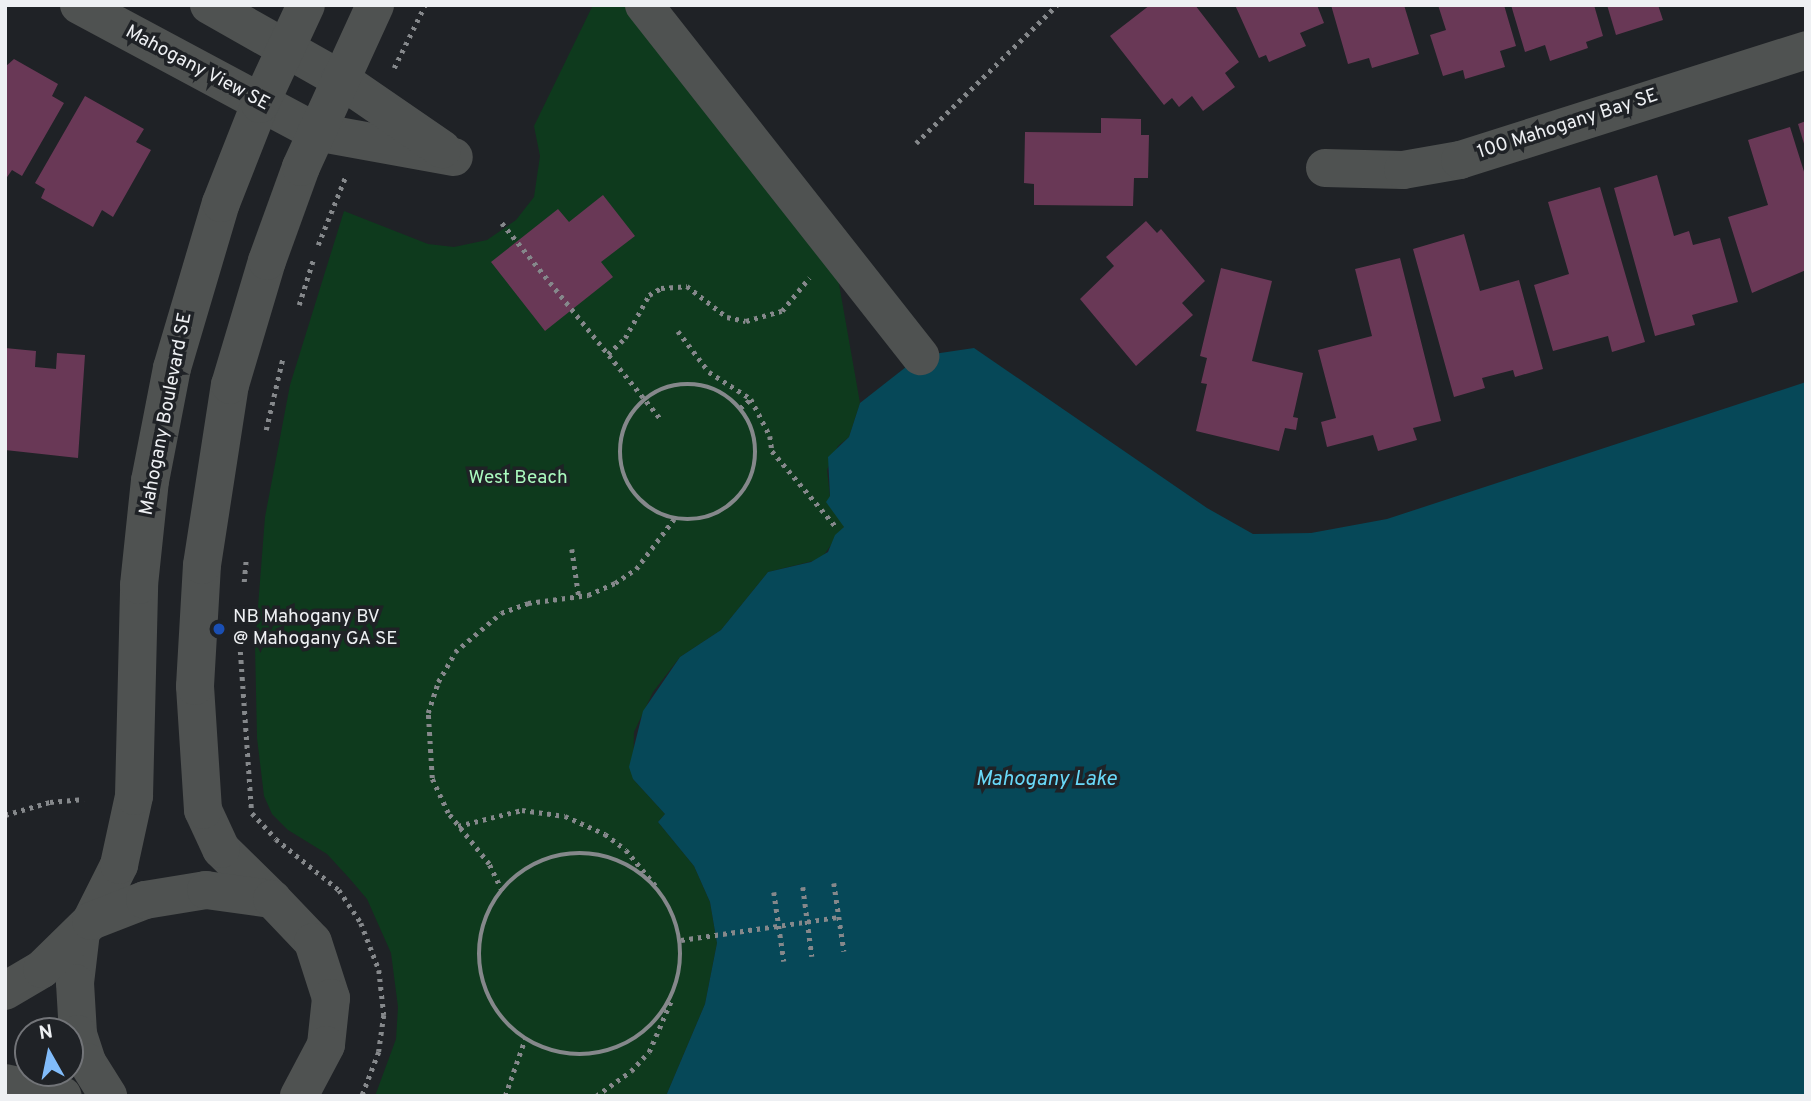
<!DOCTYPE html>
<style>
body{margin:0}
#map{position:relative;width:1811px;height:1101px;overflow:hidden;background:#1f2226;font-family:Overpass,sans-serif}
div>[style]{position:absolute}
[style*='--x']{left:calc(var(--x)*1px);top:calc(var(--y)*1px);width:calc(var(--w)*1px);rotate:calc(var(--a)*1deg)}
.green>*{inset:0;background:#0e3a1d}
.water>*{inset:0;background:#064858}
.building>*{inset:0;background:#693856}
.path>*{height:4.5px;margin-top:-2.25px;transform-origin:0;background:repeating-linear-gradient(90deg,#85888b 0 3.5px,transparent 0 8.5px)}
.path>.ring{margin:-2.25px;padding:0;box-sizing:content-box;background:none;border:4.5px solid #85888b;border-radius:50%}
.minor>*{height:38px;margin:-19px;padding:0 19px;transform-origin:19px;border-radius:19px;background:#4f5251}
.dots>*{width:19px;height:19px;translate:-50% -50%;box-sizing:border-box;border:4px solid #1f2226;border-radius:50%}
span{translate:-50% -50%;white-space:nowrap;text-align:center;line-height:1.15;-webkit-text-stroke:7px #1f2226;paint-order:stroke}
.street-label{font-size:19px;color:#eef0f3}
.park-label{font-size:19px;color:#abfabf}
.poi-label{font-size:19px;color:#eef0f3}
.left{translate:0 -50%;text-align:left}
.water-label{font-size:21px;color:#69d9f9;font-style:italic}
.frame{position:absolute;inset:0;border:7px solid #eef0f3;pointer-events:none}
.north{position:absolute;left:14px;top:1017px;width:70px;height:70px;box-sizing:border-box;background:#1f2226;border:2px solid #727478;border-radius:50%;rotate:351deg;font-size:19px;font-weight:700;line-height:28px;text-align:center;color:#eef0f3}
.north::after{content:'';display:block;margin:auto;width:24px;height:32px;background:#81bcfa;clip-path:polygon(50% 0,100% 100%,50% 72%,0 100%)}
</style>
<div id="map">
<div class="green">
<i style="clip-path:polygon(593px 5px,626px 5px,836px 267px,860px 403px,849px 437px,838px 446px,827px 470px,830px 496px,844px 527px,821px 559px,768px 572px,721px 630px,680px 657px,653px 692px,634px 732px,633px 779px,665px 814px,658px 822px,694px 866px,710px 902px,717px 943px,705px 1004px,666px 1096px,375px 1096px,396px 1039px,398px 1007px,391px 953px,367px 899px,350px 879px,327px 854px,288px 830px,272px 814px,264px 796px,257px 738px,255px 645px,265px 517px,290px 385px,344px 211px,428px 244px,454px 247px,487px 240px,516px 220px,534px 197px,540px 156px,534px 126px)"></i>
</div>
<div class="water">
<i style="clip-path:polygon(974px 348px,1207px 508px,1253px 534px,1311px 533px,1387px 519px,1806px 382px,1806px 1096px,666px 1096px,705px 1004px,717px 943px,710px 902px,694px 866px,658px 822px,665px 814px,633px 779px,629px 767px,643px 711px,680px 657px,721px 630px,768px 572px,811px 562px,828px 552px,835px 535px,844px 527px,826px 502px,830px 496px,828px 457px,849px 437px,860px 403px,920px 356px)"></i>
</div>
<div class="building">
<i style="clip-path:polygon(1150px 5px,1195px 5px,1239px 62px,1225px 73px,1235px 87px,1203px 111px,1192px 96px,1179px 107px,1172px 98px,1164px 105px,1110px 36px)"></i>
<i style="clip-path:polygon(1235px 5px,1317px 5px,1324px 23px,1300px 33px,1306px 46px,1269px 62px,1266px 55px,1259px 58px)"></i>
<i style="clip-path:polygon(1331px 5px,1404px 5px,1419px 54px,1372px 68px,1369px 58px,1348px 64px)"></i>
<i style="clip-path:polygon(1438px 5px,1504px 5px,1516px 46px,1500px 51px,1505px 67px,1465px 79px,1463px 70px,1443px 76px,1430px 35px,1446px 30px)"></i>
<i style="clip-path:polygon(1511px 5px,1594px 5px,1603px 36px,1586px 42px,1588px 48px,1550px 61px,1545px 45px,1525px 52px)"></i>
<i style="clip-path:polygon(1607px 5px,1658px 5px,1663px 20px,1616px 35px)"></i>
<i style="clip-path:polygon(14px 59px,58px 84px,52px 96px,64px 103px,22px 176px,12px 170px,5px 180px,5px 67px)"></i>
<i style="clip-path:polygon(85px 96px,144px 129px,136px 142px,151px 150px,113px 217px,102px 210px,93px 227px,41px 198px,45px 189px,35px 183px)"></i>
<i style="clip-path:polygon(1101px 118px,1141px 119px,1141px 135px,1149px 135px,1148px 178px,1134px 178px,1133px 206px,1034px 205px,1034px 184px,1024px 183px,1025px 132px,1101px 133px)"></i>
<i style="clip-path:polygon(1806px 121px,1806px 147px,1805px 147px,1798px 124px)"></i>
<i style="clip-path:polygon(1790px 127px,1806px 178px,1806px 270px,1752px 293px,1728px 217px,1768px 205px,1748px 140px)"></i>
<i style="clip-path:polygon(1657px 175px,1674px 236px,1689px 231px,1693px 245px,1720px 238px,1738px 302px,1692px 315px,1695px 325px,1655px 336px,1614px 188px)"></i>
<i style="clip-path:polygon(1600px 187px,1645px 342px,1612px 352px,1608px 336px,1553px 351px,1534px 285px,1569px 274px,1548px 202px)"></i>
<i style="clip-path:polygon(603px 195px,635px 236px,601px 262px,613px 277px,545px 331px,491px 262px,558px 209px,569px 222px)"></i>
<i style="clip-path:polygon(1146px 221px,1157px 233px,1161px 229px,1205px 281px,1182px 303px,1193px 315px,1136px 366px,1080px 299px,1114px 266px,1106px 257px)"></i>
<i style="clip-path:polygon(1464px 234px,1480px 291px,1519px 280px,1543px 369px,1515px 377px,1513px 370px,1482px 378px,1485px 388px,1454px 397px,1413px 249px)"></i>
<i style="clip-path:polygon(1400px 258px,1441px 421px,1413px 428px,1417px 440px,1378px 451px,1373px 435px,1327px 447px,1321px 422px,1336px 418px,1318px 350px,1372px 336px,1355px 269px)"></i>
<i style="clip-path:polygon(1221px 268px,1272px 281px,1252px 361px,1303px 373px,1293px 417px,1298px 418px,1296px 430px,1285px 428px,1279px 451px,1196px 431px,1207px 384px,1201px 383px,1207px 358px,1200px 356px)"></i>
<i style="clip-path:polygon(5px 348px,36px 351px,35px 367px,56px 369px,57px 353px,85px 355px,78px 458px,5px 450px)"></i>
</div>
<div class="path">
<i style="--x:394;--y:68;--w:70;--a:-63.8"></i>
<i style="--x:916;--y:143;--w:197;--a:-44.4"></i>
<i style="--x:502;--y:223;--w:251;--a:51"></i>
<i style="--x:318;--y:245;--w:72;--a:-68.1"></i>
<i style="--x:299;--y:305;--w:47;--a:-72.7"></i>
<i style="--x:678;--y:331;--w:51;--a:52.9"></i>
<i style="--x:709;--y:372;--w:50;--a:32.7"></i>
<i style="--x:751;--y:399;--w:42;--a:62.8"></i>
<i style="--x:770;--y:436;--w:15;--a:82"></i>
<i style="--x:772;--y:451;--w:101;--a:49.8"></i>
<i style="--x:608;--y:354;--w:23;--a:-43"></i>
<i style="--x:625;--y:338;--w:49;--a:-60.8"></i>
<i style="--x:649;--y:295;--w:14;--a:-30"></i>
<i style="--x:661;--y:288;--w:26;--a:-4"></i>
<i style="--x:687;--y:286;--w:51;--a:37.8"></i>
<i style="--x:727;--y:317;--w:19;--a:12"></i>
<i style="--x:746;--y:321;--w:37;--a:-16"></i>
<i style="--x:782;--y:311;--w:43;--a:-50.7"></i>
<i class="ring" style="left:620px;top:384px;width:131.5px;height:131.5px"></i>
<i style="--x:740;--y:408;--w:14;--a:-39"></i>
<i style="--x:266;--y:430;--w:75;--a:-76.9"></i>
<i style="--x:572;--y:549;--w:49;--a:81.7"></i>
<i style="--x:244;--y:582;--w:22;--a:-85"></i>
<i style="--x:240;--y:643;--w:170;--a:86"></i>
<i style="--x:252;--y:813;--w:35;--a:47"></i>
<i style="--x:276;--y:839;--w:81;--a:39"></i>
<i style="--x:339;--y:890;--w:40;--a:56"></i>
<i style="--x:361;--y:923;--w:50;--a:69"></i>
<i style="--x:379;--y:970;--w:45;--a:83.7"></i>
<i style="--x:384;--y:1015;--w:37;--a:98"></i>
<i style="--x:379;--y:1052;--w:47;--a:111.1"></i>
<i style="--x:5;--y:815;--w:47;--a:-16.1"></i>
<i style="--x:50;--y:802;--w:34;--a:-5"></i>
<i style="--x:458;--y:826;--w:66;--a:-14"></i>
<i style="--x:522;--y:810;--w:43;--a:7.9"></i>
<i style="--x:565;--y:816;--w:44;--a:24.2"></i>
<i style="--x:605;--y:834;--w:26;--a:37"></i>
<i style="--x:626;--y:850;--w:47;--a:50.2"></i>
<i class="ring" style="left:479px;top:853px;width:197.5px;height:197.5px"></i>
<i style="--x:834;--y:883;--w:69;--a:81.6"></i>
<i style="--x:803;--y:887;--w:70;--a:82.6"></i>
<i style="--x:502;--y:891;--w:30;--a:-116"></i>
<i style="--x:489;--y:864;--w:65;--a:-128.8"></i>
<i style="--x:448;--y:813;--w:38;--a:-115"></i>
<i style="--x:432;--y:778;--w:65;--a:-93.5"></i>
<i style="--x:428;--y:713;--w:33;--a:-72"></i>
<i style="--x:438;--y:682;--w:34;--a:-60"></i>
<i style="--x:455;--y:652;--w:60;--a:-40.3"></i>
<i style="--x:501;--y:613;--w:29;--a:-20"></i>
<i style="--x:528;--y:603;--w:61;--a:-7.6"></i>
<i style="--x:588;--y:595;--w:30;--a:-24"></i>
<i style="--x:615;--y:583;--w:25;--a:-34"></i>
<i style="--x:636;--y:569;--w:63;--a:-52.8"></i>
<i style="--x:774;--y:892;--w:70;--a:81.8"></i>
<i style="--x:681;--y:940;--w:160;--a:-8.3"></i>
<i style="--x:505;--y:1096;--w:60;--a:-70.7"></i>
<i style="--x:596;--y:1096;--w:43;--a:-35.5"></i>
<i style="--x:631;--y:1071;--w:26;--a:-47"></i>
<i style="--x:649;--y:1052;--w:56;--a:-66.7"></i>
</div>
<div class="minor">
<i style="--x:79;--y:5;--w:269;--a:28.2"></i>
<i style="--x:316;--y:132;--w:140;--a:10.3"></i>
<i style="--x:209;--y:5;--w:150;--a:29.5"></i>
<i style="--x:340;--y:79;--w:124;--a:34.5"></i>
<i style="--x:644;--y:5;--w:447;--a:51.8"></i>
<i style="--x:1325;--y:168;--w:78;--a:1.5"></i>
<i style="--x:1403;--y:170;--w:58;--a:-10"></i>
<i style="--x:1460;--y:160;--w:363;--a:-17.6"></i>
<i style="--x:272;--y:899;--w:71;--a:-135.6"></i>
<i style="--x:221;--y:849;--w:43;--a:-114.8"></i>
<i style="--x:203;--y:810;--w:124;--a:-93.7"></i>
<i style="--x:195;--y:686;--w:121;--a:-86.7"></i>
<i style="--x:202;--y:565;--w:182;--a:-81.2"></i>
<i style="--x:230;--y:385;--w:129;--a:-73.4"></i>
<i style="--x:267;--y:261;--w:100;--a:-70.1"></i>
<i style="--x:301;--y:167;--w:178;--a:-65.4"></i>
<i style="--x:91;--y:921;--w:63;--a:-63.4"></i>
<i style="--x:119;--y:865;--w:71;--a:-77.7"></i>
<i style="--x:134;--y:796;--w:211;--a:-88.6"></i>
<i style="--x:139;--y:585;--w:105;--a:-84"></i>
<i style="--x:150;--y:481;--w:115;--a:-79"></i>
<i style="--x:172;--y:368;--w:172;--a:-73.5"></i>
<i style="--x:221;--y:203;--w:106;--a:-68.5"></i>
<i style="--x:260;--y:104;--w:109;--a:-65.1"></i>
<i style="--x:81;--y:932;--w:51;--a:96.7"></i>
<i style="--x:75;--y:983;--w:51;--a:86.6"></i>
<i style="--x:78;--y:1034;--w:29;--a:72"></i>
<i style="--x:87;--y:1062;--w:40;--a:58"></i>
<i style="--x:5;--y:991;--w:43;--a:-30.7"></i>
<i style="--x:42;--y:969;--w:69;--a:-44.4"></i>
<i style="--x:91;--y:921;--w:58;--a:-21.3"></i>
<i style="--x:145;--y:900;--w:62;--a:-9.3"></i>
<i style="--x:206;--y:890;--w:67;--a:7.8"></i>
<i style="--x:272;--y:899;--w:59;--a:46.4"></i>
<i style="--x:313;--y:942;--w:59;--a:72.2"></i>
<i style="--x:331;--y:998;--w:47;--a:96.1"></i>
<i style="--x:326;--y:1045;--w:58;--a:117.9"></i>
<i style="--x:5;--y:1083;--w:59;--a:12.6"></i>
</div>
<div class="dots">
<i style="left:219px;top:629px;background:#1a4fb4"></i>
</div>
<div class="street-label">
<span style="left:197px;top:69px;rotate:28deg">Mahogany View SE</span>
<span style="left:1568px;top:125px;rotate:-18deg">100 Mahogany Bay SE</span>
<span style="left:167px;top:414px;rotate:-79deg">Mahogany Boulevard SE</span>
</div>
<div class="park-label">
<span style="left:518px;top:479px">West Beach</span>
</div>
<div class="poi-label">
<span class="left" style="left:233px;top:629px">NB Mahogany BV<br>@ Mahogany GA SE</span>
</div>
<div class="water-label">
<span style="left:1046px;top:780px">Mahogany Lake</span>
</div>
<div class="frame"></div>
<div class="north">N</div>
</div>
